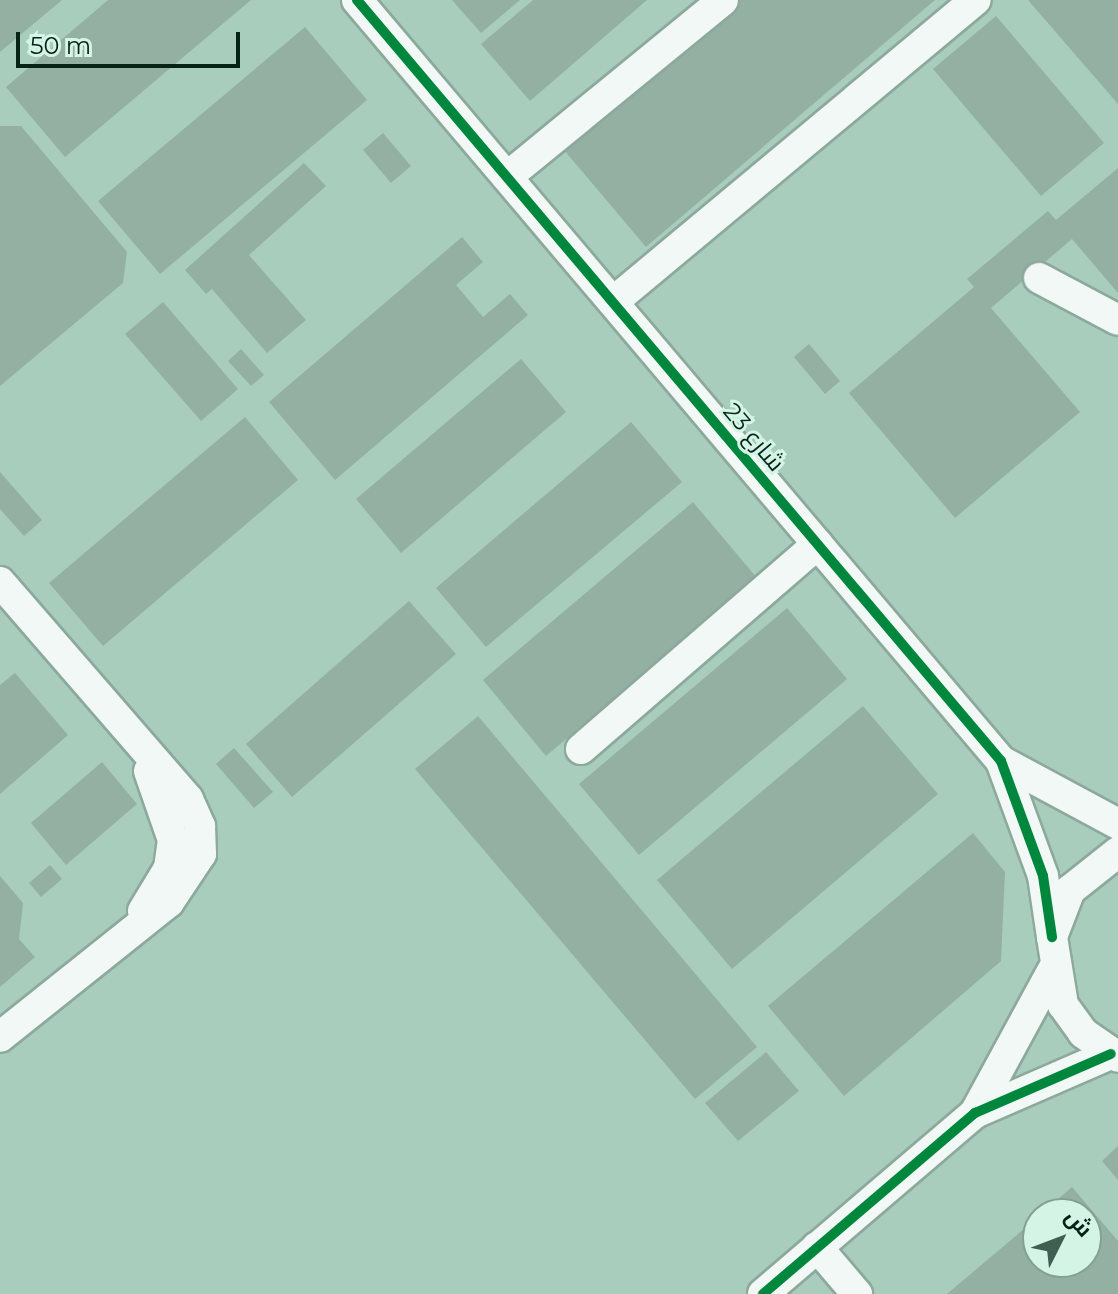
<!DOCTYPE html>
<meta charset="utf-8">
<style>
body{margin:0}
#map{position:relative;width:1118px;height:1294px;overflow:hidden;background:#a9cdbd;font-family:Montserrat,Cairo,sans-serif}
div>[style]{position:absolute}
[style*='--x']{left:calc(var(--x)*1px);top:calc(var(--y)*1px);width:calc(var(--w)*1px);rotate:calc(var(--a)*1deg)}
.building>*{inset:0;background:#93b0a3}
.roads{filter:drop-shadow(2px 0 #8ca99c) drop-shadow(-2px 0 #8ca99c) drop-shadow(0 2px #8ca99c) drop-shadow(0 -2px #8ca99c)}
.minor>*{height:30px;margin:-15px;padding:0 15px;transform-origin:15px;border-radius:15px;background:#f2f8f5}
.cycleway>*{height:10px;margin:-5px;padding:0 5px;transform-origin:5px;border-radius:5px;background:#00873e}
span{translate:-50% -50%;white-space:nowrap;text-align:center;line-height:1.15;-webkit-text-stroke:6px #d4f5e5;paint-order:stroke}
.street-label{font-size:24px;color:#072318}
.north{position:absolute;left:1022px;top:1198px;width:80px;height:80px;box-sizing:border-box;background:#d4f5e5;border:2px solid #82a193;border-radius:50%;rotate:48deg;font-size:22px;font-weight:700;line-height:32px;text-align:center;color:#072318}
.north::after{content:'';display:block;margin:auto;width:28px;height:36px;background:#405e52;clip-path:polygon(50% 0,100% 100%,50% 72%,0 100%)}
.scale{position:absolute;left:16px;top:32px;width:224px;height:36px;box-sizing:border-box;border:4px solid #072318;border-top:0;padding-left:10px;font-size:24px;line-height:28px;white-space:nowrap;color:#072318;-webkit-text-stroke:6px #d4f5e5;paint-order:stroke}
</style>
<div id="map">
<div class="building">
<i style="clip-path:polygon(0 0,62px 0,0 52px)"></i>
<i style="clip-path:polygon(108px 0,251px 0,65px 157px,6px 87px)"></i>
<i style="clip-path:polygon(452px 0,520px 0,481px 33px)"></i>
<i style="clip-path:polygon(533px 0,647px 0,530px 101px,481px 44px)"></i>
<i style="clip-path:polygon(740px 0,935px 0,646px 247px,564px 150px)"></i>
<i style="clip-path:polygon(1028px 0,1118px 0,1118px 104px)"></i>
<i style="clip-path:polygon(996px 16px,1104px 143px,1041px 196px,933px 69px)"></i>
<i style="clip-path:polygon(305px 27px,367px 100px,160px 274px,98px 201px)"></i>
<i style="clip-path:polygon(0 126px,21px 126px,127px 252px,123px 283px,0 386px)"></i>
<i style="clip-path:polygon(383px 133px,411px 166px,391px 183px,363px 150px)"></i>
<i style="clip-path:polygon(304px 163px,326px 186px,249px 255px,306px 320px,267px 353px,212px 289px,206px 294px,185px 270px)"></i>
<i style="clip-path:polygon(1118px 168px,1118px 293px,1072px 239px,991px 308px,1080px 412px,955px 518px,849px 393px,974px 287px,967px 279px,1048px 211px,1056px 220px)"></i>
<i style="clip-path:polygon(462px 237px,483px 262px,456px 285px,483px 317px,510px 294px,528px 315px,335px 480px,269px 402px)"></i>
<i style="clip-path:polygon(163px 302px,238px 389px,201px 421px,125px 334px)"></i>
<i style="clip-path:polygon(809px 344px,840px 381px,825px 394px,794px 357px)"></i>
<i style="clip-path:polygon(241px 349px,264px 375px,251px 386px,228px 361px)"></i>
<i style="clip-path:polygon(521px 359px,566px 412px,401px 553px,356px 499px)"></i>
<i style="clip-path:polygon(245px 417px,298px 480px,103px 646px,49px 583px)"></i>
<i style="clip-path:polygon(631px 422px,682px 482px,486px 647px,436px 588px)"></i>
<i style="clip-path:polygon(0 472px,42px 520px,24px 536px,0 509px)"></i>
<i style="clip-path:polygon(693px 502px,757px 578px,546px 756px,483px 680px)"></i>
<i style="clip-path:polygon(409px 601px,456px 654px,292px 797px,246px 744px)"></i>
<i style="clip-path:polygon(787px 608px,847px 679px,639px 855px,579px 784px)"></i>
<i style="clip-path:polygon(15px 673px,68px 735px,0 794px,0 685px)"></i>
<i style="clip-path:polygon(863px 706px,938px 794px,732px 969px,657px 880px)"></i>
<i style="clip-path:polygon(478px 716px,757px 1047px,695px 1099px,415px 769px)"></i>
<i style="clip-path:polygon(234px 748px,273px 792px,254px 808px,216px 764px)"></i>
<i style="clip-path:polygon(102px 762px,137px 804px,66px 865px,31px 823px)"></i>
<i style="clip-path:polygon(973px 833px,1005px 872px,1001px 961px,844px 1096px,768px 1006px)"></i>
<i style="clip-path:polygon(50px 865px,62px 879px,41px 897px,29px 883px)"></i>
<i style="clip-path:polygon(0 876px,23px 903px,19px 939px,35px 957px,0 987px)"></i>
<i style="clip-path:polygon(766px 1052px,799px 1091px,738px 1141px,705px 1103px)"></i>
<i style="clip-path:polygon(1118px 1146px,1118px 1180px,1102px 1161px)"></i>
<i style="clip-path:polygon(1072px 1187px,1118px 1241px,1118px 1294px,947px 1294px,1038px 1217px,1038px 1262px,1086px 1262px,1086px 1214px,1041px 1214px)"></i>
</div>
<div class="roads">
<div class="minor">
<i style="--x:357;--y:0;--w:997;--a:49.76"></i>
<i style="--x:1001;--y:761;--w:122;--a:69.9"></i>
<i style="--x:1043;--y:876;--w:62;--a:81.6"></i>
<i style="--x:507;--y:177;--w:279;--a:-39.3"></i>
<i style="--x:1039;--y:278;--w:89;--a:28"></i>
<i style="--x:613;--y:302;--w:472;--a:-39.8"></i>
<i style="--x:0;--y:582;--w:287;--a:49.1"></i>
<i style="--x:188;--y:799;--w:30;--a:66"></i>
<i style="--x:200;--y:826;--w:28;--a:88"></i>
<i style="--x:201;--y:854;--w:58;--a:123.7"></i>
<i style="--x:169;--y:902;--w:216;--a:141.4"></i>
<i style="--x:581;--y:749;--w:313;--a:-40.9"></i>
<i style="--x:1001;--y:761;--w:133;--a:28.3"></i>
<i style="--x:1118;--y:852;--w:61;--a:141.6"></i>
<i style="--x:1070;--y:890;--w:50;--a:111"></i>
<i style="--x:1052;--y:937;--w:69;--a:80.8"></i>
<i style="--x:1063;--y:1005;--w:34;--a:54"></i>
<i style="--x:1083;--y:1033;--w:42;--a:34.4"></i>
<i style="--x:143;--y:911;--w:50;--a:-58.8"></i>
<i style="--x:169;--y:868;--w:28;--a:-82"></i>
<i style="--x:173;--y:840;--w:73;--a:-109.2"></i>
<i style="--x:975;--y:1113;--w:162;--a:-61.5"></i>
<i style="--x:817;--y:1247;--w:62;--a:49.6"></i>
<i style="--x:763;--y:1294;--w:279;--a:-40.5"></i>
<i style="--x:975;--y:1113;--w:148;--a:-23.5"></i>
</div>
</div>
<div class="cycleway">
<i style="--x:357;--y:0;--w:997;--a:49.76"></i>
<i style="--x:1001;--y:761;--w:122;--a:69.9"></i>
<i style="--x:1043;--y:876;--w:62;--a:81.6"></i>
<i style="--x:763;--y:1294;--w:279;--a:-40.5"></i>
<i style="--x:975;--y:1113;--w:148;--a:-23.5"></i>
</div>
<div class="street-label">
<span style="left:754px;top:437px;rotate:50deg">شارع 23</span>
</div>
<div class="north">ش</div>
<div class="scale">50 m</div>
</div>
